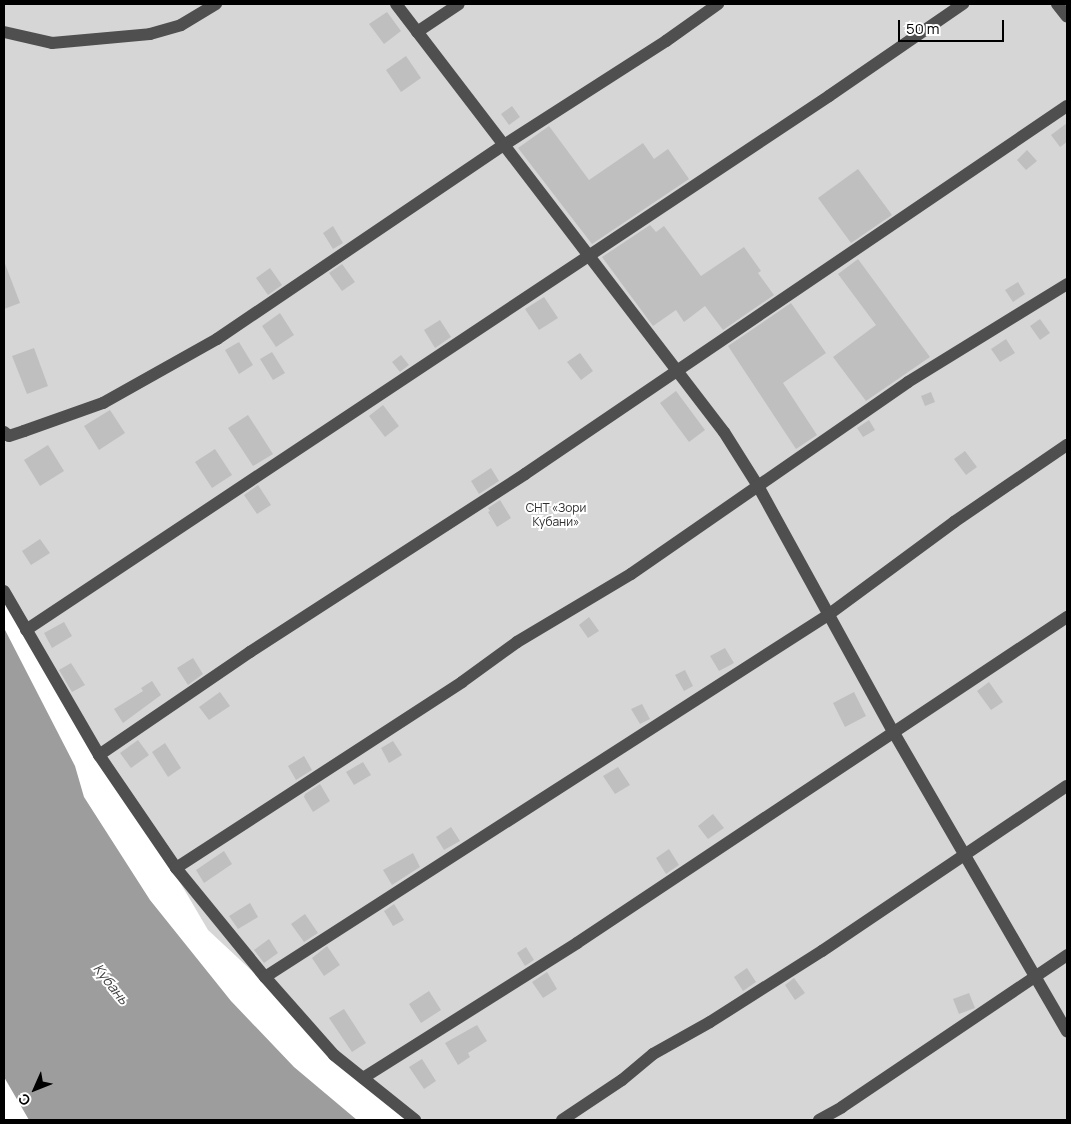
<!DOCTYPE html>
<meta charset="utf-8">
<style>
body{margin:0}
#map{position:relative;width:1071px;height:1124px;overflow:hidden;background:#fff;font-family:Manrope,sans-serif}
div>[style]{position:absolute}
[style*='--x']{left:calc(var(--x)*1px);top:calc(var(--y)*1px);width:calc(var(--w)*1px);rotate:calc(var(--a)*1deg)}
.green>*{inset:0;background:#d6d6d6}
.water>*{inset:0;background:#9d9d9d}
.building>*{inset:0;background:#bfbfbf}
.minor>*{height:12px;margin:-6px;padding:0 6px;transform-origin:6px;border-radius:6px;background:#4f4f4f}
span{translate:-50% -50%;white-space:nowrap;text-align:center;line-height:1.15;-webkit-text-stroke:4px #fff;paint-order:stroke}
.park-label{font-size:12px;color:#2d2d2d}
.water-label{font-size:14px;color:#3e3e3e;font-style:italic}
.frame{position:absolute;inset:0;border:5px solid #000;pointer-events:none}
.north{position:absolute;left:10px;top:1064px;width:50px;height:50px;-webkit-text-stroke:4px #fff;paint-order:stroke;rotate:226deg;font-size:14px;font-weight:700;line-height:20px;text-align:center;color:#000}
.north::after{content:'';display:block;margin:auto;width:18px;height:22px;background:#000;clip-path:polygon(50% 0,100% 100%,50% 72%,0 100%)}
.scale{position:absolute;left:898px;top:20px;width:106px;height:22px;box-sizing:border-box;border:2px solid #000;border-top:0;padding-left:6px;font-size:15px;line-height:18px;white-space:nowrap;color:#000;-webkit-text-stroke:4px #fff;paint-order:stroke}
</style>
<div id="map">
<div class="green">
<i style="clip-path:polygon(4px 4px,1067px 4px,1067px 1120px,412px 1120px,208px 930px,4px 583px)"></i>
</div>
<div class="water">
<i style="clip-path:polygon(4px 628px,75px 766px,84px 797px,150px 900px,231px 1001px,294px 1067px,357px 1120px,29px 1120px,4px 1077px)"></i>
</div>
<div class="building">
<i style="clip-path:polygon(387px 12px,401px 31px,384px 44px,369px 24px)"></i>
<i style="clip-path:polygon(406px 56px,421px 78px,401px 92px,386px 70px)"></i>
<i style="clip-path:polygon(512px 106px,520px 117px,509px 125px,501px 114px)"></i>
<i style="clip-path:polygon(1067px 123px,1067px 142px,1060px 147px,1051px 135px)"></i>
<i style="clip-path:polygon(549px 126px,589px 180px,643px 143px,654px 159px,668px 149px,689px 179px,592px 244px,518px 148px)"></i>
<i style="clip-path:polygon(1027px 150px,1037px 161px,1026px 170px,1017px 160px)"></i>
<i style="clip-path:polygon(858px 169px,892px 215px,851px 243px,818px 198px)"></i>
<i style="clip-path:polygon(650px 225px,656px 232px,664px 226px,701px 276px,744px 247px,761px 271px,758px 273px,774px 295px,723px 330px,705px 306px,684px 322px,676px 310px,653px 326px,602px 257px)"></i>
<i style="clip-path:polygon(333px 226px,343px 243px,333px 249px,323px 233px)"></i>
<i style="clip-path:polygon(858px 259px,930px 357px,866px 401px,833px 357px,876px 325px,838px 274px)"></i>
<i style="clip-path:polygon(4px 261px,20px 303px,4px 309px)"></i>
<i style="clip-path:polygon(342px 264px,355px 282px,342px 291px,329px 273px)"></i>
<i style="clip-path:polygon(270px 268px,282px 285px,268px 295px,256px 278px)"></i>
<i style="clip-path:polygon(1018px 282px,1025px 294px,1013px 302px,1005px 290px)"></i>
<i style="clip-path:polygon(544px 297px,558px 318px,539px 330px,525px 309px)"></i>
<i style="clip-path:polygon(791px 303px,826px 353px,783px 383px,817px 435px,796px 449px,728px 346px)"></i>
<i style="clip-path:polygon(280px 313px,294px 335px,276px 347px,262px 326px)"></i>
<i style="clip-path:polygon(1040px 319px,1050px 333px,1040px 340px,1030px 326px)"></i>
<i style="clip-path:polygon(440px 320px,451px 337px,435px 348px,424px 330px)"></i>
<i style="clip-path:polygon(1006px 339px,1015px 353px,1000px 362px,991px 349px)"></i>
<i style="clip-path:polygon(239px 342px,253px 365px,239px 374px,225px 350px)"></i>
<i style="clip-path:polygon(34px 348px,48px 386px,27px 394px,12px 356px)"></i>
<i style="clip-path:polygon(272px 352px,285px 373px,273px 380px,260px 359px)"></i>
<i style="clip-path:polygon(580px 353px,593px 371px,581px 380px,567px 362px)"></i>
<i style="clip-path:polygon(401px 355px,409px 365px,400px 372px,392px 362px)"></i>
<i style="clip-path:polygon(676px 391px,705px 430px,689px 442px,660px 403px)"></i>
<i style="clip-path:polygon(931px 392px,935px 402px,925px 406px,921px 396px)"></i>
<i style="clip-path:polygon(383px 405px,399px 426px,385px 437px,369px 416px)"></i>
<i style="clip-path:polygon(110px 410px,125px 433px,99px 450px,84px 426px)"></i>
<i style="clip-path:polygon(248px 415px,273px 454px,253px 466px,228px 428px)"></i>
<i style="clip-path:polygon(869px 420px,875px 430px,863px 437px,857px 428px)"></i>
<i style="clip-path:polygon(48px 445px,64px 471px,40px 486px,24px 460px)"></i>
<i style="clip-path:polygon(215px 449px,232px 475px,212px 488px,195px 462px)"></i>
<i style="clip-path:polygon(965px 451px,977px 467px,966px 475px,954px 459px)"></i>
<i style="clip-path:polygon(491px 468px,499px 481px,479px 494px,471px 481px)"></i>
<i style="clip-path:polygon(258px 485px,271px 505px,257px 514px,244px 495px)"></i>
<i style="clip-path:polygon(500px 500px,511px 518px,497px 527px,488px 512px,490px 511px,488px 508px)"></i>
<i style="clip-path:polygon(40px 539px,50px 553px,31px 565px,22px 551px)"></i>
<i style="clip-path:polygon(589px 617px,599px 631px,588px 638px,579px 625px)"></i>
<i style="clip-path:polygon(64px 622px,72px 636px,52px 648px,44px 633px)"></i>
<i style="clip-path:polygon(725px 648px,734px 663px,719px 671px,710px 656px)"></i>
<i style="clip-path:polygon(193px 658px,203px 674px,188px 685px,177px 668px)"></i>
<i style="clip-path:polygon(71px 663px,85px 685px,72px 692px,59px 670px)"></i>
<i style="clip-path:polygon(685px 670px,693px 686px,684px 691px,675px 675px)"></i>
<i style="clip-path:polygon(152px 681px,161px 695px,123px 723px,114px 709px,143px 691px,141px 688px)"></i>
<i style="clip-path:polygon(989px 682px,1003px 702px,991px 710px,977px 691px)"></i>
<i style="clip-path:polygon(220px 692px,230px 706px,209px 720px,199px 707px)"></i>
<i style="clip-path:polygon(854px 692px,866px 716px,845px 727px,833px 703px)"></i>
<i style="clip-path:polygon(642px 704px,650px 719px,640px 724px,631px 709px)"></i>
<i style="clip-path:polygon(138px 740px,149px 755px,131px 768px,120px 753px)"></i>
<i style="clip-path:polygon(393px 741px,402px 755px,389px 763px,381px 748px)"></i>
<i style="clip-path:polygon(165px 743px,181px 768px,168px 777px,152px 752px)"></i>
<i style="clip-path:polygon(304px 756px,312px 770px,296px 780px,288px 766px)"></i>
<i style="clip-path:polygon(363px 762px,371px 775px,354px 785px,346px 772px)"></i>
<i style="clip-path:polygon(618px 767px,630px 785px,615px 794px,603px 776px)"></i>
<i style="clip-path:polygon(320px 784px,330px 801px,313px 812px,304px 797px,305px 794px)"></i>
<i style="clip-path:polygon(713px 814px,724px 828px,708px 839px,698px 826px)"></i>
<i style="clip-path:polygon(451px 827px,460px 841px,444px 850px,436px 837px)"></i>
<i style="clip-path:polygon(669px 849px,679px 865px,666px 874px,656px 858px)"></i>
<i style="clip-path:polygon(224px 851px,232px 864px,204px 883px,196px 870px)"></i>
<i style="clip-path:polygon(413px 853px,420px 867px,392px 885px,383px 870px)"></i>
<i style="clip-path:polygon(250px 903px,258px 917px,238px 929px,229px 916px)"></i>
<i style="clip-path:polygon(394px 904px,404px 920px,393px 926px,384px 911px)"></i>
<i style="clip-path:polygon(305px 914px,318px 933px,304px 942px,291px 924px)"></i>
<i style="clip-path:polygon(269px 939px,278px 953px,264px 963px,254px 950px)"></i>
<i style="clip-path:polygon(327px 946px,340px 965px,324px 976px,312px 958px)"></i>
<i style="clip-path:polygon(526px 947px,534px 960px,525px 966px,517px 953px)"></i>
<i style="clip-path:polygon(747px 968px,756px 982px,743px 991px,734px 977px)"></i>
<i style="clip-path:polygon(547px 972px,557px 989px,543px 998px,532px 982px)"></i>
<i style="clip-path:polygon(794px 978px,805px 993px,795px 1000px,785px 985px)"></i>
<i style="clip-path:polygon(429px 991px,441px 1010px,421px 1023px,409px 1004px)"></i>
<i style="clip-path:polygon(969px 993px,975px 1008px,959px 1014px,953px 999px)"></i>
<i style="clip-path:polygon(344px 1009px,366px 1043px,352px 1052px,329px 1018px)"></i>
<i style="clip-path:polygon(477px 1025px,487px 1041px,468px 1053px,470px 1057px,458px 1065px,445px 1043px)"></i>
<i style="clip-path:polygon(422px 1059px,436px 1081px,424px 1089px,409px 1067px)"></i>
</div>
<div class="minor">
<i style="--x:396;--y:4;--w:539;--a:52.54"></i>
<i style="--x:724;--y:432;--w:64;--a:57.8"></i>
<i style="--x:758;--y:486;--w:282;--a:61.2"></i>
<i style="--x:894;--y:733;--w:345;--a:59.9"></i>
<i style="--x:1057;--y:4;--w:16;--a:52"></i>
<i style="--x:4;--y:32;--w:49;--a:12.9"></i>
<i style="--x:52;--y:43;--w:98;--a:-5.2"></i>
<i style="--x:150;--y:34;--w:32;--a:-16"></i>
<i style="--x:181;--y:25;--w:41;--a:-31"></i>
<i style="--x:417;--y:32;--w:50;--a:-33.7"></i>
<i style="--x:4;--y:432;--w:6;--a:39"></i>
<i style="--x:9;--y:436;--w:16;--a:-18"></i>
<i style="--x:24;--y:431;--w:84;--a:-19.5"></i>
<i style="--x:103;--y:403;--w:131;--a:-29.3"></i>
<i style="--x:217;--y:339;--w:346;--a:-34.1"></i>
<i style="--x:504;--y:145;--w:193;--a:-32.7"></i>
<i style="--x:666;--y:41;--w:64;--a:-35.4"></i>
<i style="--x:4;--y:591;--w:190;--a:59.9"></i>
<i style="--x:99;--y:755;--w:137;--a:55.7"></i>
<i style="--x:176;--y:868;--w:141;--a:50.8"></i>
<i style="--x:265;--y:977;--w:104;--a:48.5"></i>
<i style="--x:334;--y:1055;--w:104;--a:38.7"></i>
<i style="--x:26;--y:630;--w:964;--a:-33.62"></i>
<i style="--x:829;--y:96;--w:163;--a:-34.5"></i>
<i style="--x:99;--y:755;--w:183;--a:-34.3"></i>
<i style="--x:250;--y:652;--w:328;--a:-32.9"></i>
<i style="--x:525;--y:474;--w:655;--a:-34.18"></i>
<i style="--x:176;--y:868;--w:341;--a:-33"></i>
<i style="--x:462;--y:682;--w:68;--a:-36"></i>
<i style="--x:517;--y:642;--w:133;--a:-30.8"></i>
<i style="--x:631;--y:574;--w:337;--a:-34.7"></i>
<i style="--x:908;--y:382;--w:187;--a:-31.6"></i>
<i style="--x:265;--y:977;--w:669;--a:-32.74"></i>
<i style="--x:828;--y:615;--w:157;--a:-36.4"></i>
<i style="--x:954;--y:522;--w:137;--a:-34.3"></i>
<i style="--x:363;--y:1078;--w:253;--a:-32.2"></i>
<i style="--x:577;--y:943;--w:589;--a:-33.64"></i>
<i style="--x:562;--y:1120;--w:72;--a:-33.7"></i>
<i style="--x:622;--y:1080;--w:40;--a:-40"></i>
<i style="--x:653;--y:1054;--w:65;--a:-29.3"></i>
<i style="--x:710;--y:1022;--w:133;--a:-32.4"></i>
<i style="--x:822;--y:951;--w:295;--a:-34"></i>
<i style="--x:819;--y:1120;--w:26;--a:-29"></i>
<i style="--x:842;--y:1107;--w:272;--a:-34"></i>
</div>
<div class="park-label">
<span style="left:556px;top:515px">СНТ «Зори<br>Кубани»</span>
</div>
<div class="water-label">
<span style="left:111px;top:984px;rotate:52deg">Кубань</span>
</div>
<div class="frame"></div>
<div class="north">С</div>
<div class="scale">50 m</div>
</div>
